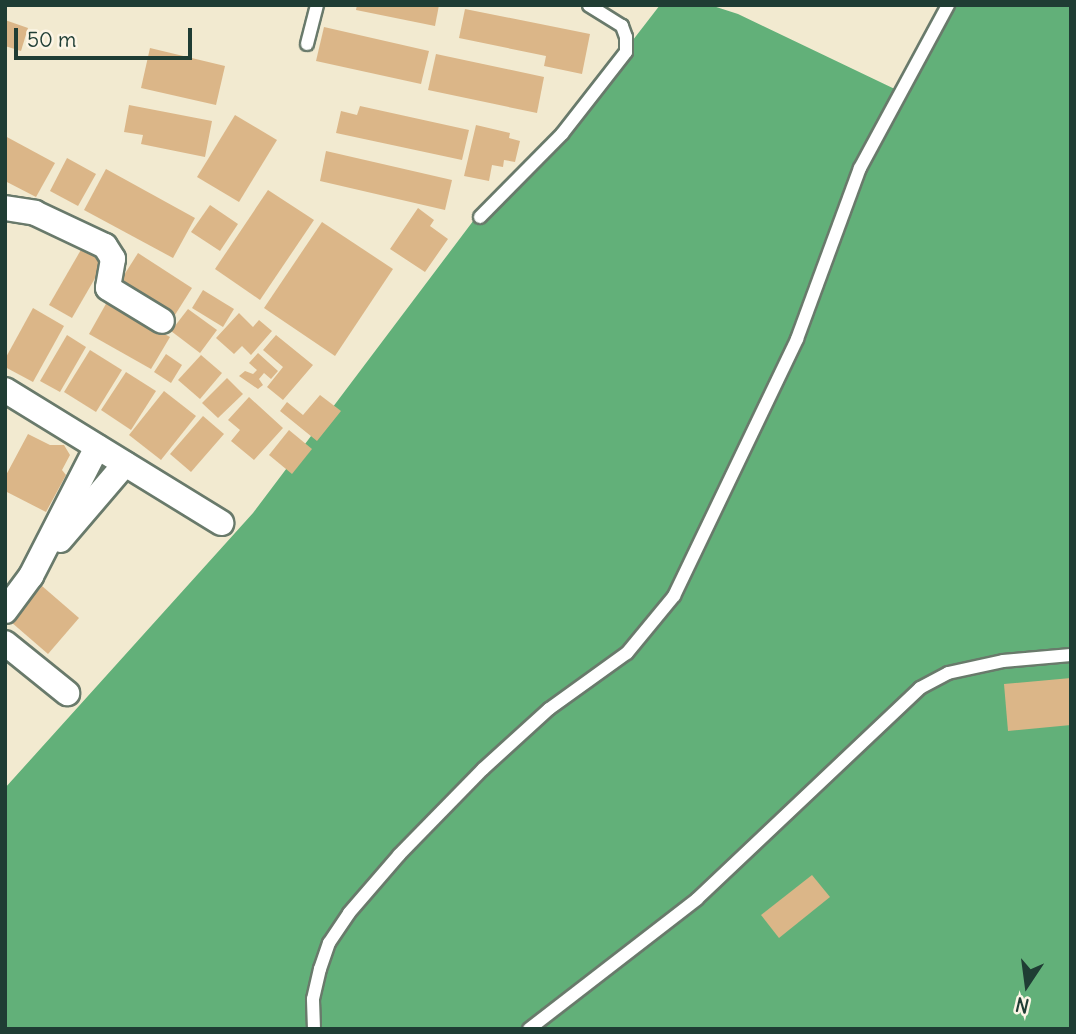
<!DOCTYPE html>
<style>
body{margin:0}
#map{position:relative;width:1076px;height:1034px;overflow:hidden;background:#f2ead0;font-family:Delius,sans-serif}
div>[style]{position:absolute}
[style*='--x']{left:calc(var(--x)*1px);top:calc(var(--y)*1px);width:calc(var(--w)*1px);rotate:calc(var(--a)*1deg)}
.forest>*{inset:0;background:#62b079}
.building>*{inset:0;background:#dbb688}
.roads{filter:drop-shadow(2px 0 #697a6b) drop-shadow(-2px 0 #697a6b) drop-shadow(0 2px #697a6b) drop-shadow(0 -2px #697a6b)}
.lane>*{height:12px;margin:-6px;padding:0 6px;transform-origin:6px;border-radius:6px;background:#fff}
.street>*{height:24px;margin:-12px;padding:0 12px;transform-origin:12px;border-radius:12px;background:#fff}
span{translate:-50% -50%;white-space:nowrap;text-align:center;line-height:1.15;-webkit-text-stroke:5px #fcf5e5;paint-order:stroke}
.frame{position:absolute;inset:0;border:7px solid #1f3d34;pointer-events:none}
.north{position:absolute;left:992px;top:950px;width:70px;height:70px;-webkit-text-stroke:5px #fcf5e5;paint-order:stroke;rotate:193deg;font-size:19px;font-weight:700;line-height:28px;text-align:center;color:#1f3d34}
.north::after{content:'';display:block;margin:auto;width:24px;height:32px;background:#1f3d34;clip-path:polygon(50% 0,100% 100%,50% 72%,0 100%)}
.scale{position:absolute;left:14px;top:28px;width:178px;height:32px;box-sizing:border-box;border:4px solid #1f3d34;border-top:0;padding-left:9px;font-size:21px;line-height:24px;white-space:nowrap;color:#1f3d34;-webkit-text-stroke:5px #fcf5e5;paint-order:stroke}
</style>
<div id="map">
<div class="forest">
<i style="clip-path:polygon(660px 5px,710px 5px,738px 14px,901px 92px,955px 5px,1071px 5px,1071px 1029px,5px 1029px,5px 788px,253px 513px,501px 184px,592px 93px)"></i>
</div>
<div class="building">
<i style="clip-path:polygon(357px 5px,439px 5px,435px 26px,356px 10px)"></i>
<i style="clip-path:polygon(465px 9px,590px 34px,582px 74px,544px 66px,546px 56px,459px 38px)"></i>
<i style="clip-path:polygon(5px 20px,28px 28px,21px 51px,5px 46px)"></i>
<i style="clip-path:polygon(324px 27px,429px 51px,421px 84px,316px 61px)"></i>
<i style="clip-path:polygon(150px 48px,225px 66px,216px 105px,141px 88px)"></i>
<i style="clip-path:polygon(436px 54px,544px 77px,537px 113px,428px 90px)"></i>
<i style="clip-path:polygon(129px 105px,212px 121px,205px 157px,141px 144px,143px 135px,124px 132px)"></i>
<i style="clip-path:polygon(360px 106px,469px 130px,462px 160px,336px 133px,341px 111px,357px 115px)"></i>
<i style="clip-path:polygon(235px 115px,277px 140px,239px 202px,197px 177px)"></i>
<i style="clip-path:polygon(476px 125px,510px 133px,509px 138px,520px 141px,515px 162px,504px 160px,503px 167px,492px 165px,489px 181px,464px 176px)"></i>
<i style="clip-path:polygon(5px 136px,55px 163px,36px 197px,5px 181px)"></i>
<i style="clip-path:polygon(326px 151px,452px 180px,445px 210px,320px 181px)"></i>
<i style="clip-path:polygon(67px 158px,96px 174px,78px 206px,50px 191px)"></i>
<i style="clip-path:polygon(106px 169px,195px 218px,173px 258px,84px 210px)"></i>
<i style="clip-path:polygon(268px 190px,314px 220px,260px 300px,215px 269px)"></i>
<i style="clip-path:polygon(210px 205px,238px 224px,220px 251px,191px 232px)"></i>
<i style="clip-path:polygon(418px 208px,434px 220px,430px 226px,448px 239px,425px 272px,390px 249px)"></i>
<i style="clip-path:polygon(322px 222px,393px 269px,335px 356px,264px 308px)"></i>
<i style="clip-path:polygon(82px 248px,105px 261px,72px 318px,49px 305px)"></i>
<i style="clip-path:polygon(138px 253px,192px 288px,173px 318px,119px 283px)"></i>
<i style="clip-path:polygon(203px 290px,234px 309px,223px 327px,192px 308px)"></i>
<i style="clip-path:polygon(107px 302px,170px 337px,151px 369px,89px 334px)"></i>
<i style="clip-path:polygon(33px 308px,64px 326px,33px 382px,5px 367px,5px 359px)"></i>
<i style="clip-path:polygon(188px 309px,217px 330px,200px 353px,171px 331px)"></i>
<i style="clip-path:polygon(239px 313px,253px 327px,259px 320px,272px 331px,251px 355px,242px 346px,234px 354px,216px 338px)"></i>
<i style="clip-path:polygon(67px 335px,86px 347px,60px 392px,40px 381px)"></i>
<i style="clip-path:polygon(276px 335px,313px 365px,283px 400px,267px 387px,283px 367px,263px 350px)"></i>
<i style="clip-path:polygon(90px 350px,122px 370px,96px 412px,64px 392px)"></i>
<i style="clip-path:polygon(258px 353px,278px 371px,271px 379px,264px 373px,259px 379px,263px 385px,258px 389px,239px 376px,245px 371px,253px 374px,257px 370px,249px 363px)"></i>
<i style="clip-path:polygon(166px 354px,182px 365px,171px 383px,154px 372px)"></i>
<i style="clip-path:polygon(201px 355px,222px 373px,200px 399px,178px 380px)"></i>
<i style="clip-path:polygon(126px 372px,156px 391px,131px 430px,101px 410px)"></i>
<i style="clip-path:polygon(227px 378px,243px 394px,218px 418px,202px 403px)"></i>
<i style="clip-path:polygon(164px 391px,196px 416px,161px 460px,129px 435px)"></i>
<i style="clip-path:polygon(320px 395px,341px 411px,317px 441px,280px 411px,287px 402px,303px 415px)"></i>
<i style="clip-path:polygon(249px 397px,283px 428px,254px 460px,231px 441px,240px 430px,228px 420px)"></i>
<i style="clip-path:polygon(203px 416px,224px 434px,191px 472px,170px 454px)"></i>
<i style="clip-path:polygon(289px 430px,312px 449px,292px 474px,269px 455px)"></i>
<i style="clip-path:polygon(28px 434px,50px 445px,64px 445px,70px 455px,62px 470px,66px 475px,46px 512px,5px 491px,5px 477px)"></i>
<i style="clip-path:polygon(42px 586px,79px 618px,48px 654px,11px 622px)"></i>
<i style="clip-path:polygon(1071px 678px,1071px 725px,1008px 731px,1004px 684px)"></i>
<i style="clip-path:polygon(812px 875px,830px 897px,779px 938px,761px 915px)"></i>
</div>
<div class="roads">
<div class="lane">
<i style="--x:307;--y:44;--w:40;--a:-75.6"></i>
<i style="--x:480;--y:217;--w:117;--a:-45.3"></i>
<i style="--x:562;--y:134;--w:104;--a:-52"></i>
<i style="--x:626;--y:52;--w:15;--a:-90"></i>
<i style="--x:626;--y:37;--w:12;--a:-110"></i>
<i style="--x:622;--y:26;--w:39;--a:-148"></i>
<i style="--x:314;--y:1029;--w:30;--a:-92"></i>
<i style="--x:313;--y:999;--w:31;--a:-77"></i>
<i style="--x:320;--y:969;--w:28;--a:-71"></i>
<i style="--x:329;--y:943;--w:36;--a:-56"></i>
<i style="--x:349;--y:913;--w:77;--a:-49.2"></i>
<i style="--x:399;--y:855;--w:120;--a:-45.7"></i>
<i style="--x:483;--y:769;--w:89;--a:-42.3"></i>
<i style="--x:549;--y:709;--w:96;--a:-35.7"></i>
<i style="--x:627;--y:653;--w:74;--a:-50.5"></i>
<i style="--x:674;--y:596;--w:285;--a:-64.4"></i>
<i style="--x:797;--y:339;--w:182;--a:-69.8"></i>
<i style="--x:860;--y:168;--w:185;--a:-61.6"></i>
<i style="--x:529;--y:1029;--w:212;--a:-37.7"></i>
<i style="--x:697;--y:899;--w:307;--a:-43.4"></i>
<i style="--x:920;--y:688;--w:32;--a:-28"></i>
<i style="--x:948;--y:673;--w:56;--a:-12.3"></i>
<i style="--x:1003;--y:661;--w:68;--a:-5"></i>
</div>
<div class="street">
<i style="--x:5;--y:208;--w:30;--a:9"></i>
<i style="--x:35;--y:213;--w:77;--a:25.2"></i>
<i style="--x:105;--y:246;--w:15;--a:58"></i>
<i style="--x:113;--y:259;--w:29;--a:100"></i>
<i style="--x:108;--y:288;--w:63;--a:31.4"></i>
<i style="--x:5;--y:390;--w:254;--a:31.6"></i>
<i style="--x:60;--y:540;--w:100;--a:-49.5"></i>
<i style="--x:5;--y:611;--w:44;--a:-53.4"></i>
<i style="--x:31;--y:576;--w:145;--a:-62.9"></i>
<i style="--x:5;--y:643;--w:80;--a:38.9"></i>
</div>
</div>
<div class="frame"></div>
<div class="north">N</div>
<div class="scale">50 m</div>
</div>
